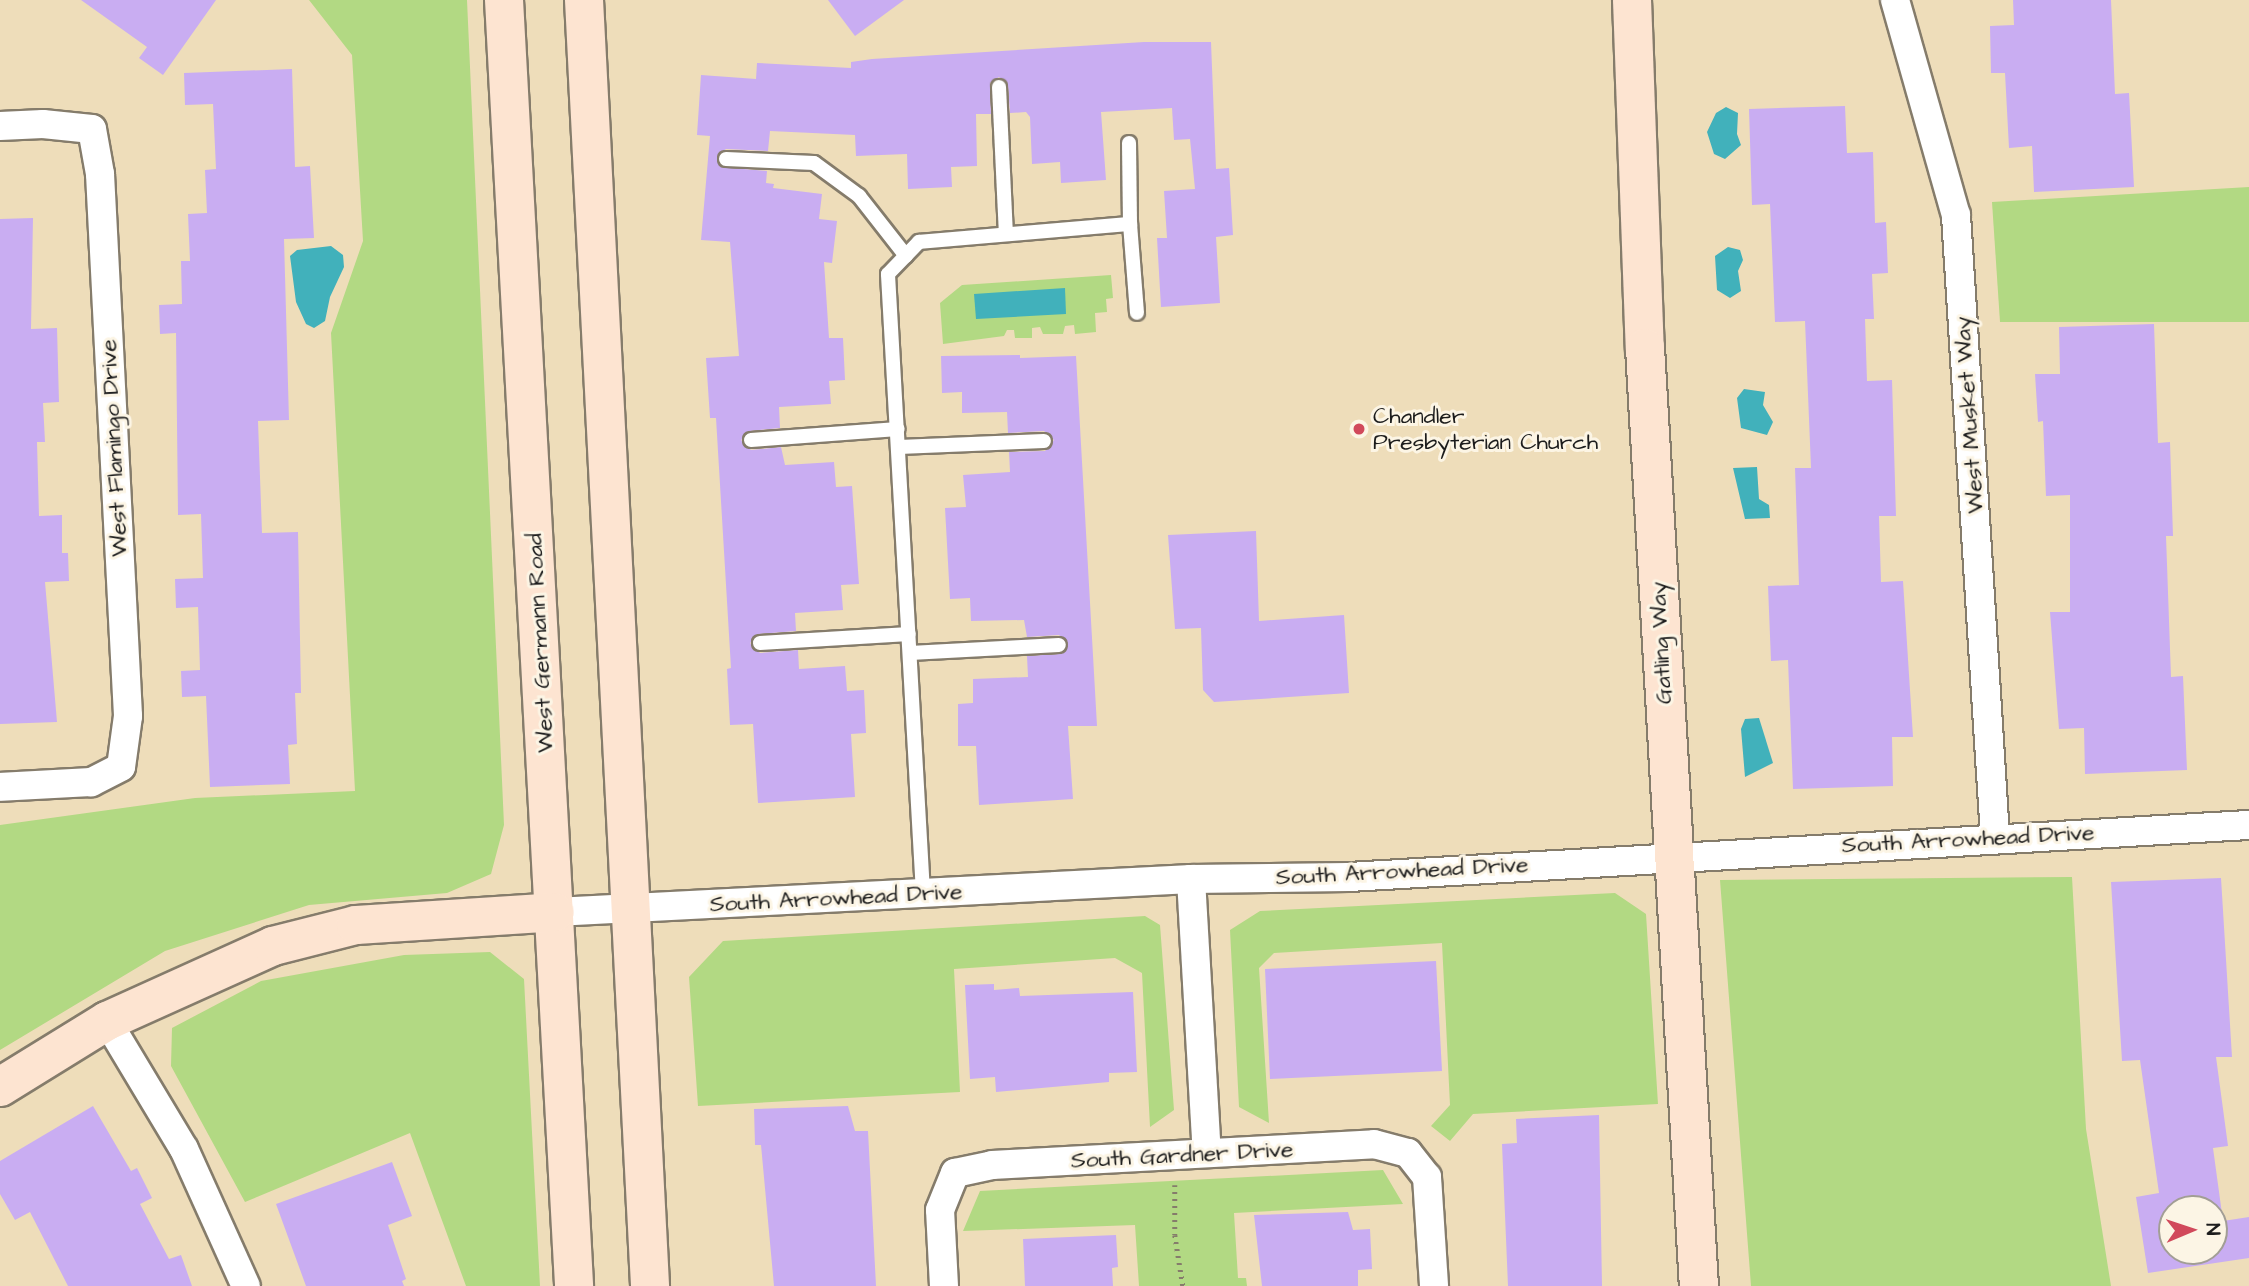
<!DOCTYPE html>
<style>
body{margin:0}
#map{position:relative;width:2249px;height:1286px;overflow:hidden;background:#eeddba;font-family:"Architects Daughter",sans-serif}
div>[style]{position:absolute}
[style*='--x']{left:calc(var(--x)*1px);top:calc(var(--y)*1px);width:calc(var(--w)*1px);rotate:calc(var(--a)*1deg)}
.green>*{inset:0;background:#b2d983}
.water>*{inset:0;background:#41b1bb}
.building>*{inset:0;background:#c9adf2}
.path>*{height:4.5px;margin-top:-2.25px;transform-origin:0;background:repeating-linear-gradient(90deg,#857c6b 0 2px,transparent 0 7px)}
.roads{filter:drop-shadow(2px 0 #857c6b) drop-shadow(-2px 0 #857c6b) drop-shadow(0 2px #857c6b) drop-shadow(0 -2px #857c6b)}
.lane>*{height:14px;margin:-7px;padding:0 7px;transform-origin:7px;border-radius:7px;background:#fff}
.street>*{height:28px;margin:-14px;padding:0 14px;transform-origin:14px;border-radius:14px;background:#fff}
.secondary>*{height:38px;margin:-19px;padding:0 19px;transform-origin:19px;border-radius:19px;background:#fde4d1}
.dots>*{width:19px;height:19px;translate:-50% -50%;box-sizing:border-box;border:4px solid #fcf5e5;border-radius:50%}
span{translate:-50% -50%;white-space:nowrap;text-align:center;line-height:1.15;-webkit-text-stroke:6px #fcf5e5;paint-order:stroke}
.street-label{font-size:23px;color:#1c1c1c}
.poi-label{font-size:23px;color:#1c1c1c}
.left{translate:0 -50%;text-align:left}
.north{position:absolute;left:2158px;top:1195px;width:70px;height:70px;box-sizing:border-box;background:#fcf5e5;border:2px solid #a29e95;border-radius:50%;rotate:88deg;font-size:19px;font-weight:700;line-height:28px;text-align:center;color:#1c1c1c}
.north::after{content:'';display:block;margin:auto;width:24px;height:32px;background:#d1495b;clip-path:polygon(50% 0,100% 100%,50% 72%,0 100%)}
</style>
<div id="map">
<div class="green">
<i style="clip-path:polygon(309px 0,467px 0,504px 825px,491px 874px,447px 893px,309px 905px,165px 951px,0 1050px,0 825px,195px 798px,355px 791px,331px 333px,363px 241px,352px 55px)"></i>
<i style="clip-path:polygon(2249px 187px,2249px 322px,2000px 322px,1992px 202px)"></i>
<i style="clip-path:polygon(1111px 275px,1113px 298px,1106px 299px,1107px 312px,1095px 313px,1096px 332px,1075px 334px,1074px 325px,1065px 326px,1063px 334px,1043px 334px,1040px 327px,1032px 328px,1032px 338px,1015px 338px,1014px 330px,1007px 330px,1004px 336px,943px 344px,940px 303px,962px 285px)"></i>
<i style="clip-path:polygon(2072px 877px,2086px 1129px,2111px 1286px,1751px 1286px,1720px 880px)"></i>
<i style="clip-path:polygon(1615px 893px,1646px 914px,1658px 1104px,1473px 1114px,1450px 1141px,1431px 1126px,1450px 1105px,1442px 943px,1274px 953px,1259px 968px,1269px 1123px,1239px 1107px,1230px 930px,1260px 911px)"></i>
<i style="clip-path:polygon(1145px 916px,1160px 925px,1174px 1110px,1150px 1127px,1142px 973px,1115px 958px,954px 969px,960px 1092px,698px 1106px,689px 977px,723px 941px)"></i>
<i style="clip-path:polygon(490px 952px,524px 979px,540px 1286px,466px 1286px,410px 1133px,245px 1202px,171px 1066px,172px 1028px,261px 981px,404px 955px)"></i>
<i style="clip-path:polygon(1383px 1170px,1403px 1204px,1234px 1213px,1238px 1278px,1246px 1278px,1247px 1286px,1139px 1286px,1135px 1225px,963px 1231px,980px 1191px)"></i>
</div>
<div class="water">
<i style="clip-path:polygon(1726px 107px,1738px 113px,1737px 134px,1741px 145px,1725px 159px,1714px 154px,1707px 132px,1716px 113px)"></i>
<i style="clip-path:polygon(331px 246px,343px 255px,344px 267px,330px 297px,325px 321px,314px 328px,306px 324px,296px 302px,290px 256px,297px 250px)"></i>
<i style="clip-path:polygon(1728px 247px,1740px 250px,1743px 260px,1738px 271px,1741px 291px,1730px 298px,1717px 290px,1715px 256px)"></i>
<i style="clip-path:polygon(1065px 288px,1066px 314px,976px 319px,974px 294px)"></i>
<i style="clip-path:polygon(1744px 389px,1765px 392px,1763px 405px,1773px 422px,1767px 435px,1741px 428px,1737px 398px)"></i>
<i style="clip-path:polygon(1757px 467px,1759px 499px,1769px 505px,1770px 518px,1745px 519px,1733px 468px)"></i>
<i style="clip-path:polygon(1759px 718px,1773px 763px,1745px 777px,1741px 729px,1745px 719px)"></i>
</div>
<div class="building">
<i style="clip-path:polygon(81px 0,216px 0,163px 75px,139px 58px,147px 47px)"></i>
<i style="clip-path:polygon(828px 0,904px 0,855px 36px)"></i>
<i style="clip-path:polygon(2013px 0,2111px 0,2115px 94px,2129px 93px,2134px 187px,2034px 192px,2032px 146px,2009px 148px,2005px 73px,1991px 73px,1990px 26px,2014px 25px)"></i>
<i style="clip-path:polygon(1144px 42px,1211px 42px,1216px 169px,1229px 168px,1233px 235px,1216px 237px,1220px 303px,1161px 307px,1157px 238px,1167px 238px,1164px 191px,1195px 189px,1190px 139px,1174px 140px,1172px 108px,1101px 112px,1106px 180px,1061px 183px,1060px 162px,1032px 164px,1030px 117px,1026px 112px,1010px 113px,1008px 86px,999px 77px,990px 83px,991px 114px,976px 114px,977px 166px,951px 167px,952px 187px,908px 189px,907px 154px,856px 156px,855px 135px,770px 131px,768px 151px,726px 149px,718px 154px,721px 167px,767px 171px,766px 183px,774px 184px,773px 188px,822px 194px,819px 219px,837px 221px,832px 263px,824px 262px,829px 338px,843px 338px,845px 380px,829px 381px,831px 404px,779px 407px,780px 428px,750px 431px,741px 440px,751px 450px,781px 447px,785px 465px,834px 462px,836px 487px,852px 486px,859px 584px,841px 585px,843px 610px,795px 613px,796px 631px,759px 634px,750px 643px,760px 653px,798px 650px,799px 669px,845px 666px,847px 691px,864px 690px,866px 733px,851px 734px,855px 797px,758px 803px,753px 724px,730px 725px,727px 669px,731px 668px,716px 418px,710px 418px,706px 358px,739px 356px,730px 242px,701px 240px,710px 136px,697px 135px,701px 75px,756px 79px,757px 63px,851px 68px,851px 62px,872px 59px)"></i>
<i style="clip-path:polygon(292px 69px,295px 167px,310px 166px,314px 238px,284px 239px,289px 420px,258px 421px,262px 533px,298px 532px,301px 693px,295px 693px,297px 744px,288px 745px,290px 784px,210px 787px,206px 696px,182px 697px,181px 671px,200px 670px,198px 607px,176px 608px,175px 579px,203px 578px,201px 514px,178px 515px,176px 333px,160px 334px,159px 305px,182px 304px,181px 261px,190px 261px,188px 214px,207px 213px,205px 170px,216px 169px,213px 104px,185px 105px,184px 73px)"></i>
<i style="clip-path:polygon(1845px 106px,1847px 153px,1873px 152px,1875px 223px,1886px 222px,1888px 273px,1872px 274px,1874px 319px,1865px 319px,1867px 381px,1892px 380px,1896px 516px,1879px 516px,1881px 582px,1903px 581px,1913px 737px,1892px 737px,1893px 786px,1793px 789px,1788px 660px,1771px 661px,1768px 586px,1799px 585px,1795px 468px,1811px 468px,1805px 321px,1775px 322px,1770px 204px,1752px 205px,1749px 109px)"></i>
<i style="clip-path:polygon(33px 218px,31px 329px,57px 328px,59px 402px,43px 403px,45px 442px,37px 442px,39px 516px,62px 515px,62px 553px,68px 553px,69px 581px,45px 582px,57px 722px,0 724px,0 219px)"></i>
<i style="clip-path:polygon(2154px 324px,2158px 443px,2170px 442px,2173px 536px,2166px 536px,2171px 677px,2183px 676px,2187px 770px,2085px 774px,2084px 728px,2059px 729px,2050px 612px,2070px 612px,2070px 495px,2046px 496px,2043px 421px,2038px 422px,2035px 374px,2060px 374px,2059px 327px)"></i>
<i style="clip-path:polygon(1020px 355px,1020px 358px,1076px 356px,1097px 726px,1068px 726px,1073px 799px,979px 805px,976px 746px,958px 746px,958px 704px,973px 703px,973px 679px,1028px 677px,1027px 656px,1060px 654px,1068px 644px,1059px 635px,1027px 637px,1024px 620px,971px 621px,970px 598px,950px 599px,945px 508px,966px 507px,963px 475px,1010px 472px,1009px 452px,1045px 451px,1054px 440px,1044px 431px,1008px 433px,1007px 412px,962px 413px,962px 392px,942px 393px,941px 356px)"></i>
<i style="clip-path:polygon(1256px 531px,1259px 621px,1344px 615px,1349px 693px,1214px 702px,1203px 690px,1201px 628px,1175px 629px,1168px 535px)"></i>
<i style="clip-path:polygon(evenodd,2221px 878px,2232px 1057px,2216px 1057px,2228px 1146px,2213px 1148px,2223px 1221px,2249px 1217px,2249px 1258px,2148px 1273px,2136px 1197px,2159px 1193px,2140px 1060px,2122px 1061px,2111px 882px,2221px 878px,2172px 1209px,2214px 1209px,2214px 1251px,2172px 1251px,2172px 1209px)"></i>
<i style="clip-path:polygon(1436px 961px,1442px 1071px,1270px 1079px,1265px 969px)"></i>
<i style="clip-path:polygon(994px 984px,994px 990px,1019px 988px,1020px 996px,1133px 992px,1137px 1072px,1109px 1073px,1109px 1082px,996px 1092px,995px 1077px,970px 1079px,965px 985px)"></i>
<i style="clip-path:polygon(93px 1106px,131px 1171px,137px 1168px,152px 1198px,140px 1204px,169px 1259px,181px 1255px,192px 1286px,68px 1286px,30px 1212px,15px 1220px,0 1194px,0 1161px)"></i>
<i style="clip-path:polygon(848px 1106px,855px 1131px,868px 1131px,876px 1286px,774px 1286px,761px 1145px,755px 1145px,754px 1109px)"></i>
<i style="clip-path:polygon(1599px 1115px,1602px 1286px,1508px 1286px,1502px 1144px,1517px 1143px,1516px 1119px)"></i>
<i style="clip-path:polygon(392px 1162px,412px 1216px,388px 1225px,406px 1279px,402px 1281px,404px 1286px,306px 1286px,276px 1204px)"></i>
<i style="clip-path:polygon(1348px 1212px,1353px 1230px,1370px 1229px,1372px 1269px,1358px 1270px,1358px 1286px,1262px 1286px,1254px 1215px)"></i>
<i style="clip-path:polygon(1116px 1235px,1118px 1267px,1112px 1268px,1113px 1286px,1025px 1286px,1023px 1239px)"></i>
</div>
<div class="path">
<i style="--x:1175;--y:1185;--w:50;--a:90"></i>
<i style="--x:1175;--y:1235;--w:52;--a:81.1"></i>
</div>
<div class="roads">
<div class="lane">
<i style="--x:999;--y:87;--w:147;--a:87.3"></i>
<i style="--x:726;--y:159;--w:88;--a:2.6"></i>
<i style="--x:814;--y:163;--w:56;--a:36.3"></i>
<i style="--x:859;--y:196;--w:76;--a:51.9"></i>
<i style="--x:1130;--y:224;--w:89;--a:85.5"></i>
<i style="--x:751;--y:440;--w:147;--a:-4.3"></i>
<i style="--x:899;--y:447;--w:145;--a:-2.4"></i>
<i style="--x:760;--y:643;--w:149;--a:-3.5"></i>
<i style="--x:910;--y:653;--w:149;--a:-3.1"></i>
<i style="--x:923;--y:893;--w:620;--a:-93.24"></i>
<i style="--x:888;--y:274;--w:45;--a:-45.9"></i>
<i style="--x:919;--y:242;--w:212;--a:-4.9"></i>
<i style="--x:1130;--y:224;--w:81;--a:-90.7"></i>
</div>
<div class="street">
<i style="--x:1895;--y:0;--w:223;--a:74.2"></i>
<i style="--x:1956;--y:215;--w:623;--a:86.41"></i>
<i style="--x:0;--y:126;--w:43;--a:-2.7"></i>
<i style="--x:43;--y:124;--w:49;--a:5.8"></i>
<i style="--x:92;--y:129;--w:46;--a:79.9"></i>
<i style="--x:100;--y:174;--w:543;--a:87.04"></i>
<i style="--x:128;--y:716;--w:51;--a:97.8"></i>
<i style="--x:121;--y:767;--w:34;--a:153"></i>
<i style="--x:91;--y:782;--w:91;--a:176.9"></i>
<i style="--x:1191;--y:879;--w:274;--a:86.7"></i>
<i style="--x:555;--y:912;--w:637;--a:-2.97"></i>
<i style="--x:1191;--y:879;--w:158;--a:-0.7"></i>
<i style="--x:1349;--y:877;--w:902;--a:-3.31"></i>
<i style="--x:107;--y:1021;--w:149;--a:59"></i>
<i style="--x:184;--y:1149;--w:150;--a:65.7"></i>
<i style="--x:944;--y:1286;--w:76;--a:-93"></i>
<i style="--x:940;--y:1210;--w:40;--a:-68"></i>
<i style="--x:955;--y:1173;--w:38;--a:-12"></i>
<i style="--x:992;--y:1165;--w:383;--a:-3.1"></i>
<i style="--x:1374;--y:1144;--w:35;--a:15"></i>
<i style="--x:1408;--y:1153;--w:31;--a:52"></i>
<i style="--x:1427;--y:1177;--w:109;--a:86.3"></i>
</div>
<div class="secondary">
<i style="--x:504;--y:0;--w:1288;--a:86.88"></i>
<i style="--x:584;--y:0;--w:1288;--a:87.06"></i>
<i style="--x:1632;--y:0;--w:348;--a:87.9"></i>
<i style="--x:1645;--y:348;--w:940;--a:86.71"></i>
<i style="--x:0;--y:1087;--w:126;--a:-31.7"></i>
<i style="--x:107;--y:1021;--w:182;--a:-24.3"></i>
<i style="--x:273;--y:946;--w:86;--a:-14.2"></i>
<i style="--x:356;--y:925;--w:199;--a:-3.7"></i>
</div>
</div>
<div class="dots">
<i style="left:1359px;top:429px;background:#d1495b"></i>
</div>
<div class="street-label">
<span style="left:1969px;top:415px;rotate:-94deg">West Musket Way</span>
<span style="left:114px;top:448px;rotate:-93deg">West Flamingo Drive</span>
<span style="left:540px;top:643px;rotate:-93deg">West Germann Road</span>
<span style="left:1661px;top:643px;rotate:-93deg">Gatling Way</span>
<span style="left:1968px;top:839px;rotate:-3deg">South Arrowhead Drive</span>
<span style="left:1402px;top:871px;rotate:-3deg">South Arrowhead Drive</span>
<span style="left:836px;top:898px;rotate:-3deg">South Arrowhead Drive</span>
<span style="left:1182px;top:1155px;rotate:-3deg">South Gardner Drive</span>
</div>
<div class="poi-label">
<span class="left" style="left:1373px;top:429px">Chandler<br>Presbyterian Church</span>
</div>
<div class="north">N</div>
</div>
